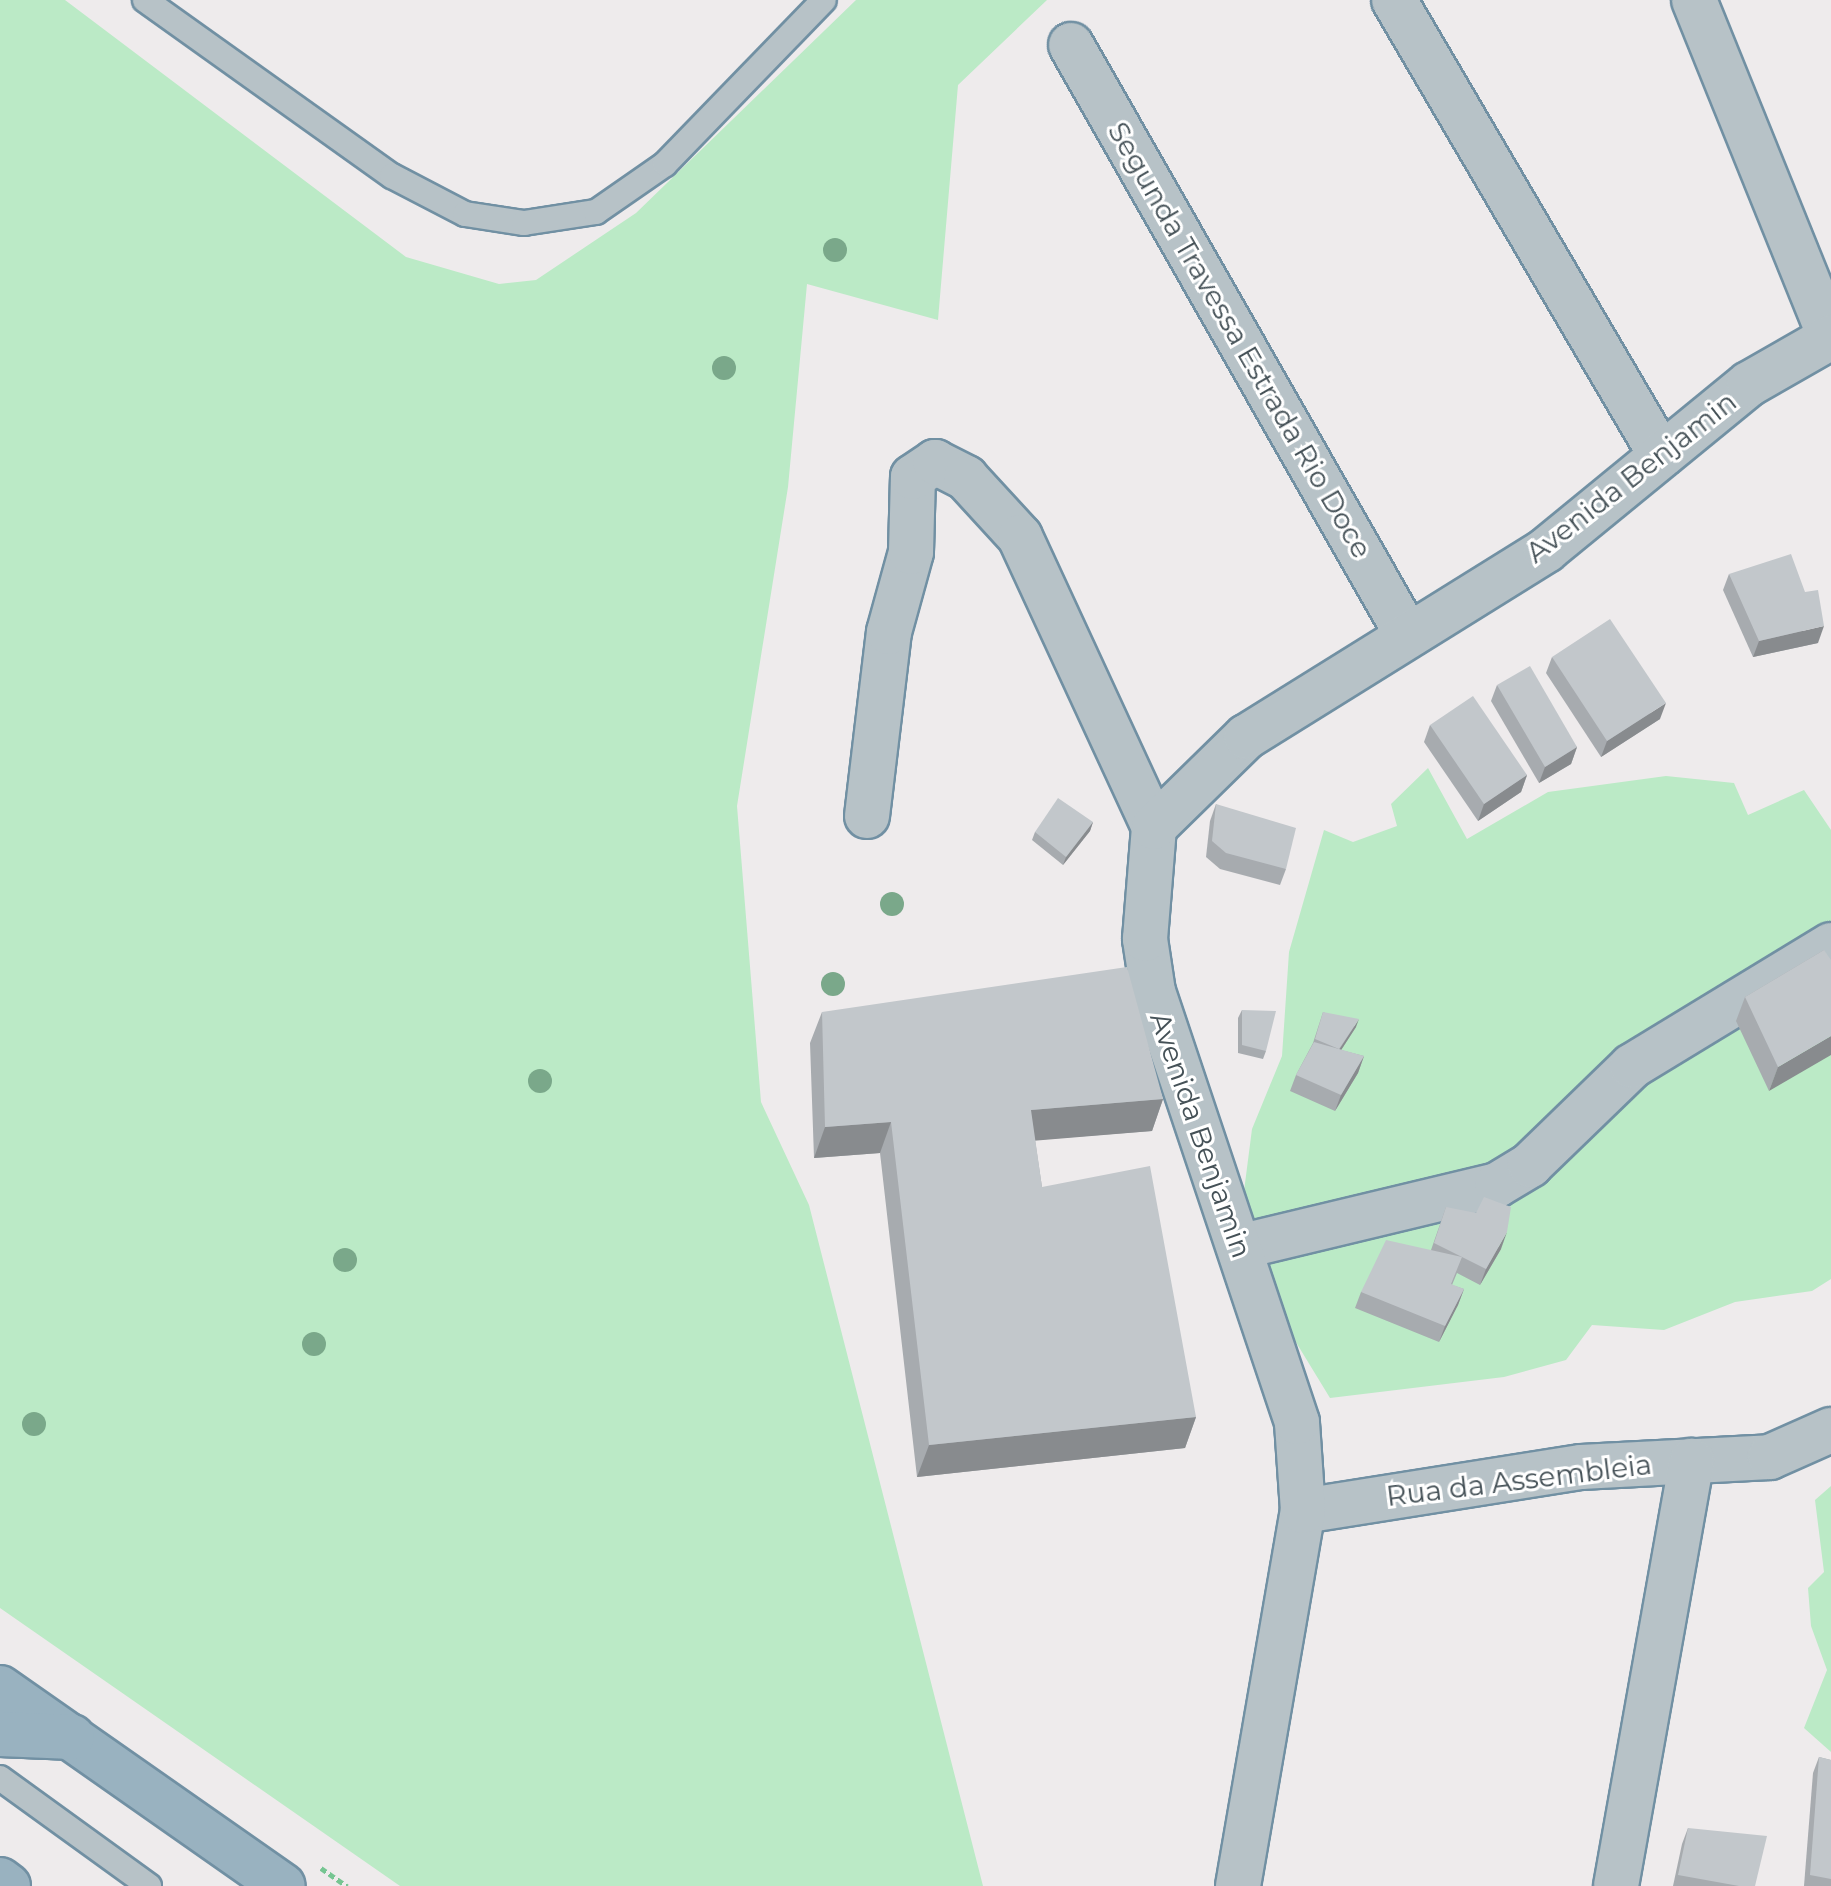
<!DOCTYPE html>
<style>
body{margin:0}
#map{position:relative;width:1831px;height:1886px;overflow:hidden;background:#eeebec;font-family:Montserrat,sans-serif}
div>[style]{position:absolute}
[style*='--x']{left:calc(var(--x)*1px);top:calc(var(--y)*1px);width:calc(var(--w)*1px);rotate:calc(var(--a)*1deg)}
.green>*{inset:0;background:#bbeac6}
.path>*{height:5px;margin-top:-2.5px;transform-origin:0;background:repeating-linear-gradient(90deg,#76c592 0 6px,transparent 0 10px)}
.roads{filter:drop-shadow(2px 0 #7190a3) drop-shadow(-2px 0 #7190a3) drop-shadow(0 2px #7190a3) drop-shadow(0 -2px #7190a3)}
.service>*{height:24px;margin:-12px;padding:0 12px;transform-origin:12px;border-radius:12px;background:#b7c2c7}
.minor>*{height:44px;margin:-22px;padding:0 22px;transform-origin:22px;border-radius:22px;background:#b7c2c7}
.tertiary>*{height:44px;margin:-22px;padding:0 22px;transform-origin:22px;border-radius:22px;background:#b7c2c7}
.trunk>*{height:44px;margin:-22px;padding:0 22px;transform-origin:22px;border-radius:22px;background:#99b2c0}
.trees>*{width:24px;height:24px;margin:-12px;border-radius:50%;background:#7aa88a}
.wall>*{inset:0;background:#a7abaf}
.shaded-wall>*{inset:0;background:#888b8e}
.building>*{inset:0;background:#c2c7cb}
span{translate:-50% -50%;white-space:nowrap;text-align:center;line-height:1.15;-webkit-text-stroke:6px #fff;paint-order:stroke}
.street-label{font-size:28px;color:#455157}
</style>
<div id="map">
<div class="green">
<i style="clip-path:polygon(0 0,65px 0,406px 257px,499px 284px,536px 280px,636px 213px,856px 0,1047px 0,958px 85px,938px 320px,807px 284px,788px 487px,737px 806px,761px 1102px,809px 1205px,983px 1886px,400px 1886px,0 1608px)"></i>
<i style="clip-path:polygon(1428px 768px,1467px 839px,1548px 792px,1666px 776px,1734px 783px,1748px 815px,1804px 790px,1831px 830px,1831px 1279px,1812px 1291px,1735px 1302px,1664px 1330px,1592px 1325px,1566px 1360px,1504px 1377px,1330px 1398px,1294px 1339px,1244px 1191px,1252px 1129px,1282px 1056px,1289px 952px,1324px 830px,1353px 842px,1397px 826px,1391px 804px)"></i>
<i style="clip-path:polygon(1831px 1486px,1831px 1752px,1804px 1728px,1827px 1670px,1811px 1626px,1808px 1588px,1824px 1572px,1815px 1500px)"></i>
</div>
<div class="path">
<i style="--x:321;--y:1868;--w:32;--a:35"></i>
</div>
<div class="roads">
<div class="service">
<i style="--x:145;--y:0;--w:303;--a:35.5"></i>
<i style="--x:392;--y:176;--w:82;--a:27.5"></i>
<i style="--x:465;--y:214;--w:60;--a:8.7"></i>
<i style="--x:524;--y:223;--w:73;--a:-8.7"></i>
<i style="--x:596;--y:212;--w:84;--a:-34.8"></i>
<i style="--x:665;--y:164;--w:228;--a:-45.9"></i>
<i style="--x:0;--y:1778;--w:184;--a:35.9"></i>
</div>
<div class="minor">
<i style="--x:1394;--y:0;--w:528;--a:59.6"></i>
<i style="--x:1694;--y:0;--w:363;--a:68"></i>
<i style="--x:1071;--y:45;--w:680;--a:60.31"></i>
<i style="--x:867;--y:816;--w:185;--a:-83.2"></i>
<i style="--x:889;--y:632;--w:83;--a:-74.6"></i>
<i style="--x:911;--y:552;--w:75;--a:-88.5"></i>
<i style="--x:913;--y:477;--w:27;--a:-34"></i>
<i style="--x:935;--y:462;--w:35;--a:27"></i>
<i style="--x:966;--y:478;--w:80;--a:47.5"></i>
<i style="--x:1020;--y:537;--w:319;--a:65.2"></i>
<i style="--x:1239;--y:1247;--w:265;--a:-13.5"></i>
<i style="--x:1497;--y:1185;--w:39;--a:-31"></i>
<i style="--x:1530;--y:1165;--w:142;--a:-44.1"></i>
<i style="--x:1632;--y:1066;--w:233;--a:-31.3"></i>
<i style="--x:1303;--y:1511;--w:281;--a:-9"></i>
<i style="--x:1581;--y:1467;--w:189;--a:-3"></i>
<i style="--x:1770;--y:1457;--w:67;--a:-23.9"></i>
<i style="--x:1616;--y:1886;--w:432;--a:-79.9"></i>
</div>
<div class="tertiary">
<i style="--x:1238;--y:1886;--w:381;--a:-80.2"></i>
<i style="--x:1303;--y:1511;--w:89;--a:-93.9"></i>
<i style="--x:1297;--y:1422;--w:453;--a:-108.5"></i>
<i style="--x:1153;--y:992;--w:54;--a:-98.6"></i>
<i style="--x:1145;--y:939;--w:112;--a:-85.4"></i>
<i style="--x:1154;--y:827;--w:129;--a:-44.4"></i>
<i style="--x:1246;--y:737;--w:354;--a:-31.9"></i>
<i style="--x:1546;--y:550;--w:262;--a:-39.3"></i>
<i style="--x:1749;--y:384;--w:95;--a:-29.8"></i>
</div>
<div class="trunk">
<i style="--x:0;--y:1688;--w:345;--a:35"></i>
<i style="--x:0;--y:1734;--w:72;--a:2.4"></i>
<i style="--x:0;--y:1880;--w:10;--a:37"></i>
</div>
</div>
<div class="trees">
<i style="left:835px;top:250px"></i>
<i style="left:724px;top:368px"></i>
<i style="left:892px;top:904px"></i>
<i style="left:833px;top:984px"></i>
<i style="left:540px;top:1081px"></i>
<i style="left:345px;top:1260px"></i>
<i style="left:314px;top:1344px"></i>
<i style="left:34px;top:1424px"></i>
</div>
<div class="wall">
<i style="clip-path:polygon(1729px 574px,1818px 643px,1753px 657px,1723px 590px)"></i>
<i style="clip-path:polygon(1552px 657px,1660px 719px,1601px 757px,1546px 673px)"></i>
<i style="clip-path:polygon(1497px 685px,1577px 747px,1571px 764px,1539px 783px,1491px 701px)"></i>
<i style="clip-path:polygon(1430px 725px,1527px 775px,1521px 792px,1478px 821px,1424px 742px)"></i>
<i style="clip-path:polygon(1216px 804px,1286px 869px,1280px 885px,1220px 869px,1206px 857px,1210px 821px)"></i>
<i style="clip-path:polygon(1093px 822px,1090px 831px,1063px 865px,1032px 840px,1035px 832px)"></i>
<i style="clip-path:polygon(1824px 950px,1769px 1091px,1736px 1021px,1745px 997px)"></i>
<i style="clip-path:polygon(1242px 1010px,1266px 1051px,1263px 1059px,1238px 1053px,1238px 1018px)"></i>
<i style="clip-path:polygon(822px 1012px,1163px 1099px,1152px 1131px,1035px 1140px,1042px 1187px,1196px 1417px,1185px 1448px,917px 1477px,880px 1153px,814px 1158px,810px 1043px)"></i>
<i style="clip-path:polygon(1323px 1012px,1356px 1027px,1341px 1050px,1364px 1056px,1358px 1073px,1335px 1111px,1290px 1091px,1296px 1075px,1313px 1043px)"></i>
<i style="clip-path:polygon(1446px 1207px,1501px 1249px,1480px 1285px,1457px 1273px,1452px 1285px,1464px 1289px,1458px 1305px,1439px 1342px,1355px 1308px,1361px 1292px,1431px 1250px)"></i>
<i style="clip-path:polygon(1819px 1757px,1831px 1760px,1831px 1886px,1804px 1886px,1813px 1773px)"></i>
<i style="clip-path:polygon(1688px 1828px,1755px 1886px,1673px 1886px,1682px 1844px)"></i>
</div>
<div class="shaded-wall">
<i style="clip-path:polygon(1824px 626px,1818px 643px,1753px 657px,1759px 641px)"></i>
<i style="clip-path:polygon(1666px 703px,1660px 719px,1601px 757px,1607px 741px)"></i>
<i style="clip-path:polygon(1577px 747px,1571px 764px,1539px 783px,1545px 767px)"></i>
<i style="clip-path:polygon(1527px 775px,1521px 792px,1478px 821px,1484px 804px)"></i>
<i style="clip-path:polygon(1093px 822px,1090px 831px,1063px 865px,1066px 857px)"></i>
<i style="clip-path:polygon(1359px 1019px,1356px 1027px,1336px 1058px,1339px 1050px)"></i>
<i style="clip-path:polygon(1831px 1036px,1831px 1055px,1769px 1091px,1778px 1067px)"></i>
<i style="clip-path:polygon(1364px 1056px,1358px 1073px,1335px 1111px,1341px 1095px)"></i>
<i style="clip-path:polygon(1163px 1099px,1152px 1131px,1019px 1142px,1031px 1110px)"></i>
<i style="clip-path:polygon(891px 1122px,880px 1153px,814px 1158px,825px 1127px)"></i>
<i style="clip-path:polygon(1507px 1232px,1501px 1249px,1480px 1285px,1486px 1269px)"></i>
<i style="clip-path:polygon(1464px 1289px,1458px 1305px,1439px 1342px,1445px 1326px)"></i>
<i style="clip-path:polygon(1196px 1417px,1185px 1448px,917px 1477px,929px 1445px)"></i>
</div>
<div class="building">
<i style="clip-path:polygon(1791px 554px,1805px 592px,1818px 590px,1824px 626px,1759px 641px,1729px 574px)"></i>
<i style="clip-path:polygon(1610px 619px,1666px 703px,1607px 741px,1552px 657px)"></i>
<i style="clip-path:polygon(1530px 666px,1577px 747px,1545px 767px,1497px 685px)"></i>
<i style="clip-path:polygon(1473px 696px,1527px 775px,1484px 804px,1430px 725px)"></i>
<i style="clip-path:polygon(1058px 798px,1093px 822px,1066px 857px,1035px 832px)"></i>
<i style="clip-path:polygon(1216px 804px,1296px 828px,1286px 869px,1226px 853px,1212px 841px)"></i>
<i style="clip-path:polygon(1824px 950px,1831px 960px,1831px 1036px,1778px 1067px,1745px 997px)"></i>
<i style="clip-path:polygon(1127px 967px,1163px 1099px,1031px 1110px,1042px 1187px,1150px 1166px,1196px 1417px,929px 1445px,891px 1122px,825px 1127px,822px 1012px)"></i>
<i style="clip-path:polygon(1242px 1010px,1276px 1011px,1266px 1051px,1242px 1045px)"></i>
<i style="clip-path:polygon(1323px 1012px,1359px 1019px,1339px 1049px,1315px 1039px)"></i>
<i style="clip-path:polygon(1314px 1042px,1364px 1056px,1341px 1095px,1296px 1075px)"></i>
<i style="clip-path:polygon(1484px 1197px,1511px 1207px,1507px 1232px,1486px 1269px,1434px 1243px,1446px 1207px,1476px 1213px)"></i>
<i style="clip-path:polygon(1386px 1240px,1462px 1257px,1451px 1284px,1464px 1289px,1445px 1326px,1361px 1292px)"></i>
<i style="clip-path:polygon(1819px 1757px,1831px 1760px,1831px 1879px,1810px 1875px)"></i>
<i style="clip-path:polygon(1688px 1828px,1767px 1836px,1755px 1886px,1739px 1886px,1678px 1875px)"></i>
</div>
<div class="street-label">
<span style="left:1240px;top:340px;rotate:60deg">Segunda Travessa Estrada Rio Doce</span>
<span style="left:1631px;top:477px;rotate:-38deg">Avenida Benjamin</span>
<span style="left:1201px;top:1135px;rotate:71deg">Avenida Benjamin</span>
<span style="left:1519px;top:1480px;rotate:-7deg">Rua da Assembleia</span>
</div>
</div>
